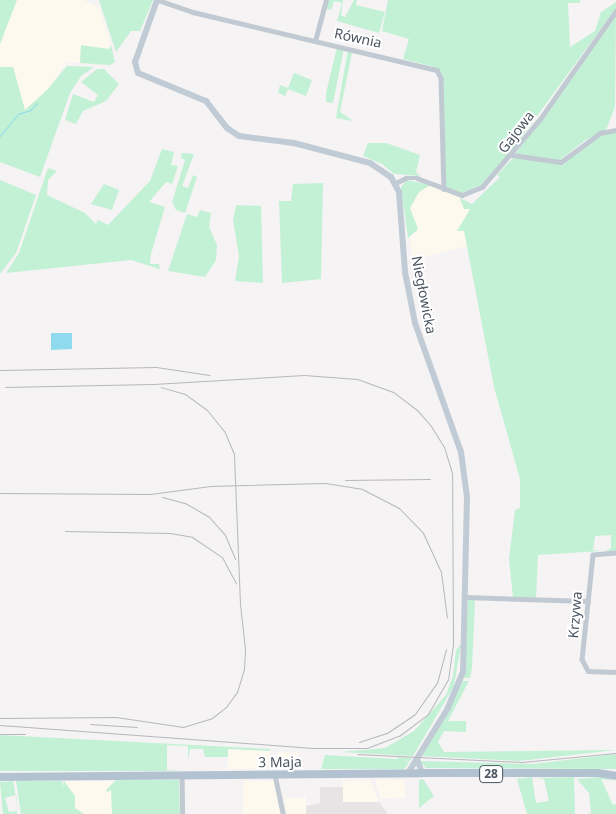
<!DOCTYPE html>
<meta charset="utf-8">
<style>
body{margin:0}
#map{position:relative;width:616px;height:814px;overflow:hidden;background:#f5f3f3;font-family:"Noto Sans",sans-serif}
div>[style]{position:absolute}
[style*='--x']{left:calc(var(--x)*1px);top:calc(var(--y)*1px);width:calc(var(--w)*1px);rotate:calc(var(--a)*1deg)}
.commercial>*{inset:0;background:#fdf9ef}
.education>*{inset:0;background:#e6e4e5}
.green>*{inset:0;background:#c3f1d5}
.water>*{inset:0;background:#90daee}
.stream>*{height:1px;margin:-0.5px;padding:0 0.5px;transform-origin:0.5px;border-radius:0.5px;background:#90daee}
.street>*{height:4.5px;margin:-2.25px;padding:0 2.25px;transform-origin:2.25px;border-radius:2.25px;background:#c1cad2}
.secondary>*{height:6px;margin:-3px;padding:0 3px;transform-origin:3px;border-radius:3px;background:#c1cbd6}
.primary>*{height:8px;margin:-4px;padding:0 4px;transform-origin:4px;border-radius:4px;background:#b3c2d1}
.rail>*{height:1px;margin:-0.5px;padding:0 0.5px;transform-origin:0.5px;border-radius:0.5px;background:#b5b8bd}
span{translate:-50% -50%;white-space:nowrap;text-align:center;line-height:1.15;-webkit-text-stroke:4px #fff;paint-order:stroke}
.shield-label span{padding:1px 4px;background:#fff;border:1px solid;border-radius:4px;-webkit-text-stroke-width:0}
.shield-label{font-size:12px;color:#4a5661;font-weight:700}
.street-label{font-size:14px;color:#4a5661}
</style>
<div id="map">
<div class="commercial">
<i style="clip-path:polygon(17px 0,83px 0,99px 7px,111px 45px,109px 49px,81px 46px,80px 63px,67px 62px,47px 90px,25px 110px,13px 67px,0 67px,0 44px)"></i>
<i style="clip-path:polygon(430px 185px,460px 198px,459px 202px,471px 209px,458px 231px,464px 231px,467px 246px,412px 260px,410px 237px,418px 229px,410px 208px,419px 192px)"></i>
<i style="clip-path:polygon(228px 749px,270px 751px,267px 768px,227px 770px)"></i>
<i style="clip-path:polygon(277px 752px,299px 753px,294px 769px,278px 764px)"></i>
<i style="clip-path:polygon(370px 780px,379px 802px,343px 802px,342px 781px)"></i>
<i style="clip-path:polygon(375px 780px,405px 780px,405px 798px,381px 799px)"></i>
<i style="clip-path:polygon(113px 781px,113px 814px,70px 814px,64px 781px)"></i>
<i style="clip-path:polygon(243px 781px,274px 781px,280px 814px,243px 814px)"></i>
<i style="clip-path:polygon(306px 797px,306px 814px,287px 814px,284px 798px)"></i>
</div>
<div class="education">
<i style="clip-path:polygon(320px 787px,343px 787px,343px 802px,379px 802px,388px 814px,306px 814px,306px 806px,320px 803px)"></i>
</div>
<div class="green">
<i style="clip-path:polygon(0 0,17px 0,0 44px)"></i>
<i style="clip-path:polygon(99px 0,153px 0,140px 31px,131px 31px,116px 52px)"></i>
<i style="clip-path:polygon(327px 0,343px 0,341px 15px,345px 17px,354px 0,357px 0,356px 5px,385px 12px,379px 33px,337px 21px,342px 3px,334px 1px,331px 10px,325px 8px)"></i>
<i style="clip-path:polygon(388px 0,580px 0,580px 3px,568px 3px,570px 47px,595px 31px,601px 12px,616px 2px,616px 8px,502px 164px,481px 185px,462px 193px,446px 188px,441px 72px,434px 67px,403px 59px,409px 39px,382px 31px)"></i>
<i style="clip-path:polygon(616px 14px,615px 107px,606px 130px,584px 141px,560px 160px,514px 155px,550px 110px)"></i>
<i style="clip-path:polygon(81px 45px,109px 49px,111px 45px,115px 62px,110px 65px,80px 63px)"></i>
<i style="clip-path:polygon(337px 47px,344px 48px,333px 103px,326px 102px,326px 93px)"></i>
<i style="clip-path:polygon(348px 49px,407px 65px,352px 53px,340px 112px,353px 121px,336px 118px)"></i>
<i style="clip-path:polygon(67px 66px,94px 67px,81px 76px,70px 93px,40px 177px,0 162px,0 67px,13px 67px,25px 110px,47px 90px)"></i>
<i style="clip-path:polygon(97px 69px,104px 69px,119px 84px,106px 101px,83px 111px,76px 124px,65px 120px,73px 94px,94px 102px,98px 95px,81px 82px)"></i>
<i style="clip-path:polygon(294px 73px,312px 80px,306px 96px,288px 89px,285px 96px,278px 93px,280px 85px,288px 88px)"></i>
<i style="clip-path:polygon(616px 132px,616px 552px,606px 551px,611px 548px,611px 535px,595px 536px,593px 550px,600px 551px,538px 555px,536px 598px,513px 597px,509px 559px,515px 510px,520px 508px,520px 479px,494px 387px,464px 231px,457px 231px,470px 209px,464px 209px,460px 198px,472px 204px,500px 177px,497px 175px,513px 158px,565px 164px,569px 157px,591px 142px,607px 133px)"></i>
<i style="clip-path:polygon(368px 143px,386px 143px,420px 155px,416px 172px,420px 176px,394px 174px,382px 164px,363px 156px)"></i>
<i style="clip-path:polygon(162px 149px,174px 152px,171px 165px,178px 166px,172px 184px,166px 182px,149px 202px,165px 207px,151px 254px,150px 264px,159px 264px,160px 269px,131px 260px,6px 273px,19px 253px,48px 168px,57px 171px,48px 180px,47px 195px,85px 213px,96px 224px,98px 220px,108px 225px,150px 181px)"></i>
<i style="clip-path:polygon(182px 153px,194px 154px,182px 186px,188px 188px,193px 175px,197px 177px,185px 213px,176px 210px,172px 202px,185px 160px,181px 158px)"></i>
<i style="clip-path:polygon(0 180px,36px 195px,16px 253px,0 274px)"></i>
<i style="clip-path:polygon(407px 180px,430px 185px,419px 192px,410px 208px,418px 229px,408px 238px,401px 187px)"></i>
<i style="clip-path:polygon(323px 183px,321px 279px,282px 283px,279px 201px,291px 201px,293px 184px)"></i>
<i style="clip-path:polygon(104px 184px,119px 190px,112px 210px,91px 204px)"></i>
<i style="clip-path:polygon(236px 205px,261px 206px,263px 283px,235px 281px,239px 256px,233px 220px)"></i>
<i style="clip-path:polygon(200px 210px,211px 213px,209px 227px,217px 245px,216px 260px,205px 277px,168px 271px,187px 214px,197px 217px)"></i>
<i style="clip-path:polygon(468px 600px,475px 600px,472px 668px,470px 678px,464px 678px)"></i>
<i style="clip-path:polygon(461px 644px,454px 686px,413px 756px,341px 752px,385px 748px,414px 731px,446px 695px,453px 676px,456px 650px)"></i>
<i style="clip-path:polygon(463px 681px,469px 681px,448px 721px,466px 721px,466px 732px,444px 731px,438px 742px,444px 752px,616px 750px,519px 761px,421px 756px)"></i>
<i style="clip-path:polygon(0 735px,270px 749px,270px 751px,228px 749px,228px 757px,205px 757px,203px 749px,190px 749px,188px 760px,188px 746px,167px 745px,167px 770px,182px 771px,0 771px)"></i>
<i style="clip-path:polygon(616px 754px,616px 769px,426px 768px,420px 761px,533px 764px)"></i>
<i style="clip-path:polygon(325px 755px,396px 759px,399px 758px,397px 757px,412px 758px,409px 762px,403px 758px,409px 763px,404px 769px,321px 769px)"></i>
<i style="clip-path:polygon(532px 777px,536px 803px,549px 801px,544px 779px,535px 778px,574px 777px,575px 814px,527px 814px,517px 779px)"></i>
<i style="clip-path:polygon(600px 777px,609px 779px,616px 781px,601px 779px,613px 805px,616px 804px,616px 814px,588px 814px,591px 813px,589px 793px,577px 779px)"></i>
<i style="clip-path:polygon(423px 779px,434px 796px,419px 808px,419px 780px)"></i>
<i style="clip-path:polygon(116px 780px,179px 780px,180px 814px,112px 814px,111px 790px,107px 792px,106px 790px)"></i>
<i style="clip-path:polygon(13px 781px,19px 814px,16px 795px,5px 798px,9px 812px,17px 811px,17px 814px,3px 814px,0 782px)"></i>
<i style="clip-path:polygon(62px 781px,63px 787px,64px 781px,75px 796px,75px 808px,84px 814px,21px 814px,16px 781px)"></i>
</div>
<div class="water">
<i style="clip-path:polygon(51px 333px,72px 333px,72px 349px,51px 350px)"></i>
</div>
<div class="stream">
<i style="--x:0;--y:136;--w:28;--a:-51"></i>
<i style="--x:18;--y:114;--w:13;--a:-18"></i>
<i style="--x:30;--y:110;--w:10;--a:-45"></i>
</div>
<div class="street">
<i style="--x:158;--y:0;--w:37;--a:19"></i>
<i style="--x:193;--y:12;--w:251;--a:13.4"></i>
<i style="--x:437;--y:70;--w:9;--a:63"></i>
<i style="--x:441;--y:78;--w:111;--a:88.5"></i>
<i style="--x:315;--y:41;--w:42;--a:-75"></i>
<i style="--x:512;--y:155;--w:49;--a:8.1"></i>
<i style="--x:561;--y:162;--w:49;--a:-36.6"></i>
<i style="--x:600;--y:133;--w:16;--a:-11"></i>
<i style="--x:396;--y:183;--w:11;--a:-27"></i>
<i style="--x:406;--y:178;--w:11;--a:0"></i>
<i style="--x:417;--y:178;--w:48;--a:20.7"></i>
<i style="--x:462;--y:195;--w:22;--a:-22"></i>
<i style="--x:482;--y:187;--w:89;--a:-49.5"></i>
<i style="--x:540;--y:119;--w:132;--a:-54.9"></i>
<i style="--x:616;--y:553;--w:23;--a:175"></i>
<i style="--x:593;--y:555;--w:105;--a:96"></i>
<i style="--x:582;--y:659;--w:13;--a:63"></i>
<i style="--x:588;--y:671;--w:28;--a:2"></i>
<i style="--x:466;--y:597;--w:122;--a:1.9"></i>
<i style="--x:182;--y:775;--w:39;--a:89"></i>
<i style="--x:275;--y:775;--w:40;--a:78"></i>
</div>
<div class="secondary">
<i style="--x:157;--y:0;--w:66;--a:109.5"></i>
<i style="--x:135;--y:62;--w:11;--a:75"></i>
<i style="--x:138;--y:73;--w:74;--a:22.4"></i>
<i style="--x:206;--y:101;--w:34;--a:52"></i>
<i style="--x:227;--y:128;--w:14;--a:34"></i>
<i style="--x:239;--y:136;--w:55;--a:7.3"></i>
<i style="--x:294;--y:143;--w:79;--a:14.7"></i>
<i style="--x:370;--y:163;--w:25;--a:34"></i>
<i style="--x:391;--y:177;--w:17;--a:62"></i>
<i style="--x:399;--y:192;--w:80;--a:85.7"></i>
<i style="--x:405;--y:272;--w:52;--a:78.9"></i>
<i style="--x:415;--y:323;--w:137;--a:70.4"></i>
<i style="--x:461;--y:452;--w:45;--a:82.4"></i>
<i style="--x:467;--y:497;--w:175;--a:91.3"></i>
<i style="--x:463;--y:672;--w:39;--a:113"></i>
<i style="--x:448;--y:708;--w:76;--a:121.6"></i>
<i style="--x:417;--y:759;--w:15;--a:70"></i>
</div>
<div class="primary">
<i style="--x:0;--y:777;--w:422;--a:-0.5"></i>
<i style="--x:422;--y:773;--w:176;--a:0"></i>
<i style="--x:598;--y:773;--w:18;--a:9"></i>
</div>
<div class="rail">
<i style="--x:0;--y:370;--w:156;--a:-1.1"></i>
<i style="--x:156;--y:367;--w:54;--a:8.6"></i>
<i style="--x:345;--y:480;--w:85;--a:-0.7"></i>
<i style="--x:0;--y:493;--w:150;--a:0.4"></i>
<i style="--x:150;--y:494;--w:61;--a:-7.6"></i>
<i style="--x:210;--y:486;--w:115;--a:-1.5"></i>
<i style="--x:325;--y:483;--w:37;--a:9"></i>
<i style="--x:362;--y:489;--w:42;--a:27.2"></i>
<i style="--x:399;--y:508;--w:35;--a:46"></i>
<i style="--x:423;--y:533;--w:43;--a:65.2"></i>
<i style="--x:441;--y:572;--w:46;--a:82.6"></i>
<i style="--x:162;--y:497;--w:24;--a:15"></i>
<i style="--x:185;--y:503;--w:28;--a:30"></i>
<i style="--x:209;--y:517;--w:24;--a:48"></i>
<i style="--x:225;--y:535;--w:26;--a:67"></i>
<i style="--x:65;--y:531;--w:105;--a:1.1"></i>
<i style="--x:170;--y:533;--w:22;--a:10"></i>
<i style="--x:192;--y:537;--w:36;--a:34"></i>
<i style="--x:222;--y:557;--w:30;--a:62"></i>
<i style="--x:0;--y:718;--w:116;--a:-0.5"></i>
<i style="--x:116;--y:717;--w:68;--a:8.5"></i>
<i style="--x:183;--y:727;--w:30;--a:-17"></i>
<i style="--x:212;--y:718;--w:18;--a:-38"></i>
<i style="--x:226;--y:707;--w:19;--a:-54"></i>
<i style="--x:237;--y:692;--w:24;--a:-73"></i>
<i style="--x:244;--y:669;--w:20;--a:-87"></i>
<i style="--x:245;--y:649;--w:45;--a:-96.3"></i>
<i style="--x:240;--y:604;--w:150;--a:-92.3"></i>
<i style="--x:234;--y:454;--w:25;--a:-113"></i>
<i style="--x:224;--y:431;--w:27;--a:-129"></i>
<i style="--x:207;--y:410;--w:27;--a:-144"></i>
<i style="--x:185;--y:394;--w:25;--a:-164"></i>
<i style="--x:90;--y:724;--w:47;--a:3.7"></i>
<i style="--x:0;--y:725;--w:313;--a:4.2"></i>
<i style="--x:312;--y:748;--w:55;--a:0"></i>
<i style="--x:367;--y:748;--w:34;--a:-21"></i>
<i style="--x:399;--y:736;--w:36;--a:-37"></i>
<i style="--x:428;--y:714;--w:39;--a:-60"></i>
<i style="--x:448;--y:680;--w:35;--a:-82"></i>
<i style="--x:453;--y:645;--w:172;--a:-90.3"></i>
<i style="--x:452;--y:473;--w:27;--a:-107"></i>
<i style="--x:444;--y:447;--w:25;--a:-122"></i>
<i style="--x:431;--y:426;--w:21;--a:-131"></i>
<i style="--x:417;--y:410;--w:30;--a:-143"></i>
<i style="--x:393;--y:392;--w:38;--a:-160"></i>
<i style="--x:357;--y:379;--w:53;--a:-175.7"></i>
<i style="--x:304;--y:375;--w:151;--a:176.6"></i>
<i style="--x:153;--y:384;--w:148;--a:178.8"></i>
<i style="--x:0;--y:734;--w:25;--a:0"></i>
<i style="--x:359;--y:742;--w:29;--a:-18"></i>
<i style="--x:387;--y:733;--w:34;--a:-34"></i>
<i style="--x:415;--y:714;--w:38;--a:-55"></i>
<i style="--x:437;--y:683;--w:35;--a:-75"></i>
<i style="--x:357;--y:754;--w:165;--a:2.8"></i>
<i style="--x:522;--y:762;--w:94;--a:-5.5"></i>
</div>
<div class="shield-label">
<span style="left:491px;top:774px">28</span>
</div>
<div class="street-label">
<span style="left:358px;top:38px;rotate:12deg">Równia</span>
<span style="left:516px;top:132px;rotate:-52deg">Gajowa</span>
<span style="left:424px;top:295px;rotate:79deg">Niegłowicka</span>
<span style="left:575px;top:615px;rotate:-85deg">Krzywa</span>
<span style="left:280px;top:762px;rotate:-1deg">3 Maja</span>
</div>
</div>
